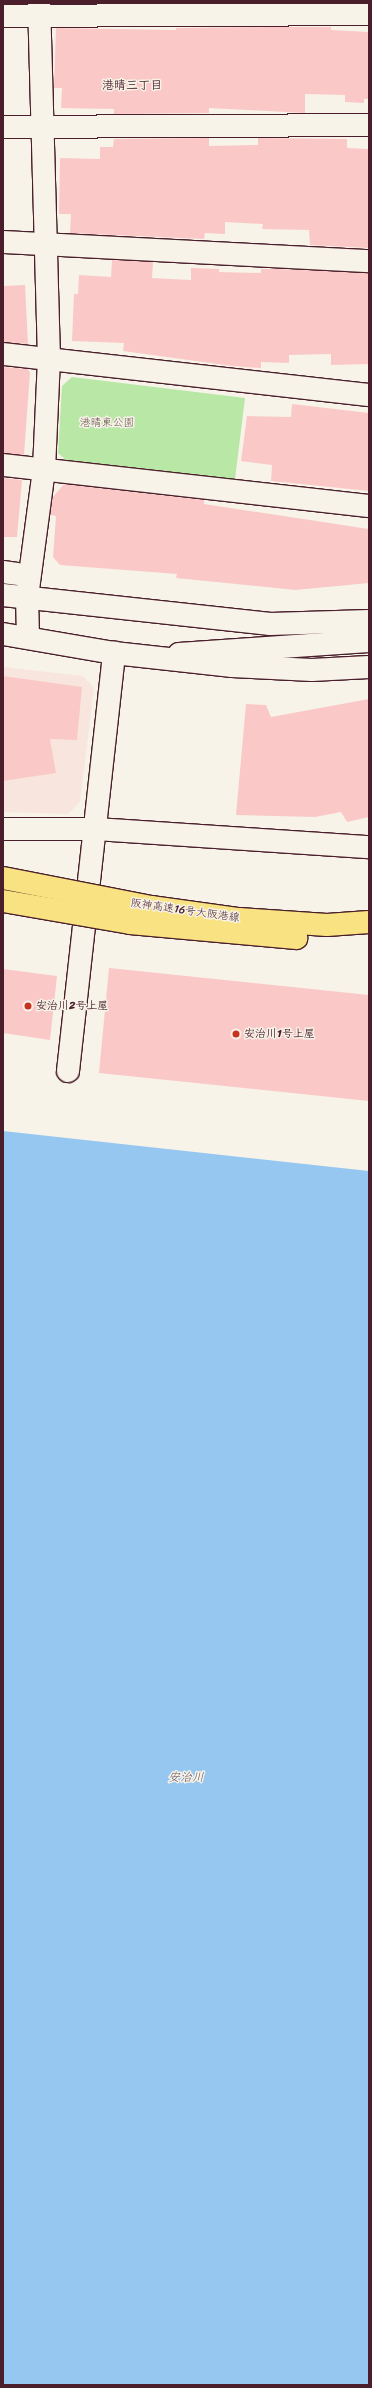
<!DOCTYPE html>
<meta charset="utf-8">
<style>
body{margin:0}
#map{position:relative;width:372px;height:2388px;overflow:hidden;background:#f7f3e8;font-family:Sriracha,"Klee One",sans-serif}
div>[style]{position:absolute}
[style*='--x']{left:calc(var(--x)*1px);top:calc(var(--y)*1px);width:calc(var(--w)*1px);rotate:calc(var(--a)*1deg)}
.built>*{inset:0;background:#f8e6de}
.green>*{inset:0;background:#b8e7a6}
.water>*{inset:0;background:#95c7f1}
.building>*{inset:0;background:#fac9c7}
.roads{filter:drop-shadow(1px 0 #4a1f2b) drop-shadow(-1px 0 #4a1f2b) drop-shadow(0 1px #4a1f2b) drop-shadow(0 -1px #4a1f2b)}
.street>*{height:22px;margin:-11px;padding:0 11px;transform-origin:11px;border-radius:11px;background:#f7f3e8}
.secondary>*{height:22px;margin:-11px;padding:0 11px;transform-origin:11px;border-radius:11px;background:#f7f3e8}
.bridges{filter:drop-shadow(1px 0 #4a1f2b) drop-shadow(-1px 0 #4a1f2b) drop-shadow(0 1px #4a1f2b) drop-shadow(0 -1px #4a1f2b)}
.highway-bridge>*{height:22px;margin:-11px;padding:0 11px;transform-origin:11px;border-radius:11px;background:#f8e281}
.dots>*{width:11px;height:11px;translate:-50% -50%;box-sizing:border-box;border:2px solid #f7f3e8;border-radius:50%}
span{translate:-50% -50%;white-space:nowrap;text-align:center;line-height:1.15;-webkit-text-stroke:3px #f7f3e8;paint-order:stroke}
.park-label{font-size:11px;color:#66514a}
.street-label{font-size:11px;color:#4a1f2b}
.poi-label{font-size:11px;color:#4a1f2b;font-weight:700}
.left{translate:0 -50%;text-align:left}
.neighbourhood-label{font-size:12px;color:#4a1f2b;font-weight:700}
.water-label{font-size:12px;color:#605166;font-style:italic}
.frame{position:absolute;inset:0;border:4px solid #4a1f2b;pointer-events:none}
</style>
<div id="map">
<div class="built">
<i style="clip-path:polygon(3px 667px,83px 676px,94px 688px,80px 802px,68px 814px,3px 812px)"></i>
</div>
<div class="green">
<i style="clip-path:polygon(72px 377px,245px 398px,235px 479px,66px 460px,58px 453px,62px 386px)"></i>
</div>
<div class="water">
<i style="clip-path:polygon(3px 1131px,369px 1171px,369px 2385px,3px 2385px)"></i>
</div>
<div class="building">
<i style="clip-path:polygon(266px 27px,331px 27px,331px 30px,369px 32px,369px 99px,364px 99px,364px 103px,345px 102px,345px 95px,305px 94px,305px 113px,209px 108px,209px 113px,114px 114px,114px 109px,61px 108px,62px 88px,54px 88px,56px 28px,176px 30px,176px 28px)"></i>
<i style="clip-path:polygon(209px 138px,209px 146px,258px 145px,258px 138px,347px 139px,347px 148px,369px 149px,369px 248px,310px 245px,309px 230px,262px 229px,263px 224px,225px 222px,225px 234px,205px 233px,204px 239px,70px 233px,71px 214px,59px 214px,60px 158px,100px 159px,100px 147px,113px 147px,114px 139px)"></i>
<i style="clip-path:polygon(112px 260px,153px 262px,152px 278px,191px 280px,191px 268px,219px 269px,219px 272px,261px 273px,261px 269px,277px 269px,369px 273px,369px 364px,331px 365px,331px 354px,289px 355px,289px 363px,261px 362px,261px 368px,232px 366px,123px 351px,124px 343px,72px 341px,74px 294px,78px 294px,79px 275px,111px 277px)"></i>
<i style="clip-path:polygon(25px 285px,28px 344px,3px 342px,3px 286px)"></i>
<i style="clip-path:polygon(3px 367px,28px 369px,30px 373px,24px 455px,3px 453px)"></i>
<i style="clip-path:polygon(292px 404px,369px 413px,369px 491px,271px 481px,272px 465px,241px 461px,247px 416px,291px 417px)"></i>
<i style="clip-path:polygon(3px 478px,22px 480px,17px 537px,3px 537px)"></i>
<i style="clip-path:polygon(64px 484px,204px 500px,204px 504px,369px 529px,369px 583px,295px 590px,176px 578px,177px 574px,60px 565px,53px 557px,56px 516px,50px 515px,53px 497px)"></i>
<i style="clip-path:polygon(3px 676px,82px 687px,77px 740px,50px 739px,56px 773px,3px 781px)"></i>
<i style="clip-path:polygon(369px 699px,369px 817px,347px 822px,341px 812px,315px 817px,236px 815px,246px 704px,266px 705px,271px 717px)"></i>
<i style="clip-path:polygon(109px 968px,369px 995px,369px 1101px,99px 1073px)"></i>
<i style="clip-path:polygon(3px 969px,57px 976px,50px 1040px,3px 1033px)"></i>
</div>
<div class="roads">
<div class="street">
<i style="--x:3;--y:16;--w:366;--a:-0.3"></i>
<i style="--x:3;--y:127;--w:366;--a:-0.3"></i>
<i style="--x:3;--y:242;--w:366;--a:3"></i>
<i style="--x:3;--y:354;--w:368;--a:6.4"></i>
<i style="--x:3;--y:465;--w:368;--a:6.4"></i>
<i style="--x:3;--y:572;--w:14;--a:8"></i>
<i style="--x:3;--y:595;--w:269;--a:6.2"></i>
<i style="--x:270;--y:624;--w:99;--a:-1.7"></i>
<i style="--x:28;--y:637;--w:40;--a:-91.4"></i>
<i style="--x:27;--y:597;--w:129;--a:-82.4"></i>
<i style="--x:44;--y:469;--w:110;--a:-87.4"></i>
<i style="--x:49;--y:359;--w:356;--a:-91.6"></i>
<i style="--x:179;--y:654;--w:190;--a:-3.9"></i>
<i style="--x:3;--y:829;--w:93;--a:0"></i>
<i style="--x:96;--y:829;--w:274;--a:3.8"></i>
<i style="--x:68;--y:1071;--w:421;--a:-83.7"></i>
</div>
<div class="secondary">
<i style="--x:3;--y:634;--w:113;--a:9.7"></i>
<i style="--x:114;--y:653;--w:119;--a:6.3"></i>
<i style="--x:232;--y:666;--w:80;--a:2.9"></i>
<i style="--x:312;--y:670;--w:57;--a:-3"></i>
</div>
</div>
<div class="bridges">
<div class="highway-bridge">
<i style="--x:3;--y:878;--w:151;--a:11.1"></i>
<i style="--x:151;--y:907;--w:89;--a:7.8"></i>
<i style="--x:239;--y:919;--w:88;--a:3.9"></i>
<i style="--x:327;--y:925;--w:42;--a:-4.1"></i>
<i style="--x:3;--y:901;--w:129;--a:9.8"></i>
<i style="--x:130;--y:923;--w:167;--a:5.2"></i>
</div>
</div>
<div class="dots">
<i style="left:28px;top:1006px;background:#c8321e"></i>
<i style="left:236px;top:1034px;background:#c8321e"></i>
</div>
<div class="park-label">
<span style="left:107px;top:423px">港晴東公園</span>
</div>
<div class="street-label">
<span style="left:185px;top:911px;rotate:8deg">阪神高速16号大阪港線</span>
</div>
<div class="poi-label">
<span class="left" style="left:36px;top:1006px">安治川2号上屋</span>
<span class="left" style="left:244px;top:1034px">安治川1号上屋</span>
</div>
<div class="neighbourhood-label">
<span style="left:132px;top:86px">港晴三丁目</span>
</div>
<div class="water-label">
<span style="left:186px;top:1778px">安治川</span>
</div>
<div class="frame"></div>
</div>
